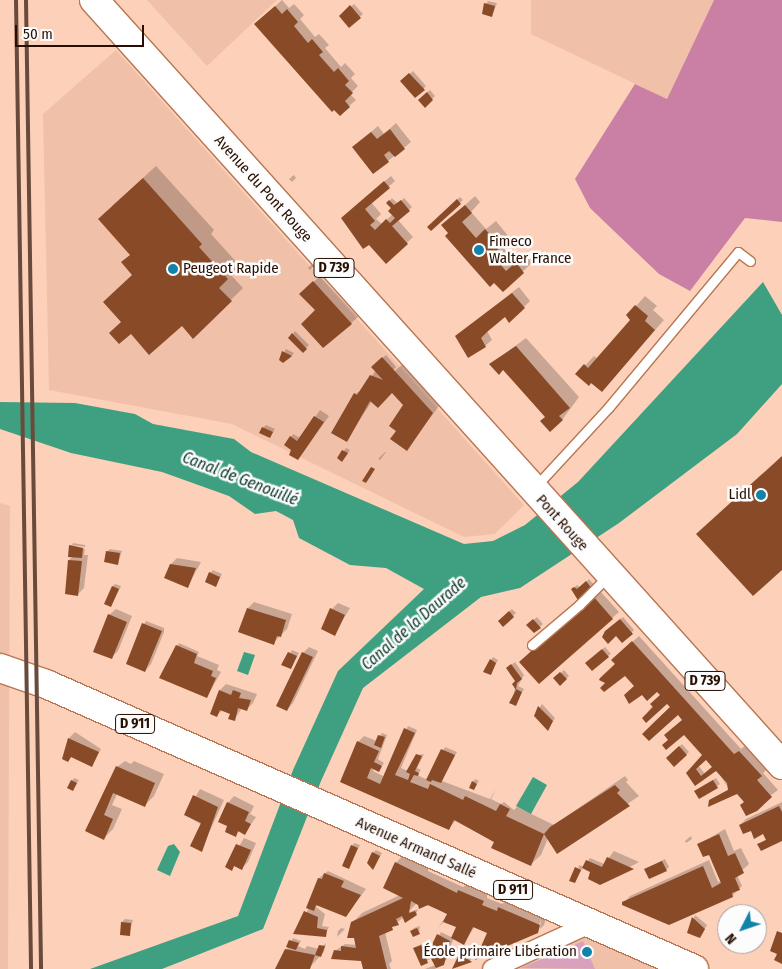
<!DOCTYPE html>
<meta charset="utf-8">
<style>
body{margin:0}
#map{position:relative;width:782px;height:969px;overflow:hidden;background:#fcd0b9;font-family:"Fira Sans Condensed",sans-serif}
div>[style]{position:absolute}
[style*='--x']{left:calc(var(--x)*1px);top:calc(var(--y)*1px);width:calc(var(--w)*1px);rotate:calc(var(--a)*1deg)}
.built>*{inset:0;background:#f1c0a9}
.green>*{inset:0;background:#d9a2bc}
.forest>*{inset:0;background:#ca7fa5}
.water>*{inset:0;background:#3ea081}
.shadow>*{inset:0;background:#0003}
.building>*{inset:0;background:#894b27}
.roads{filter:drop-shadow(1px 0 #b97652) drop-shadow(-1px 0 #b97652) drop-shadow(0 1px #b97652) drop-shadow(0 -1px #b97652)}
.lane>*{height:9px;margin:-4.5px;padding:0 4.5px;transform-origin:4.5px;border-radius:4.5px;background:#fff}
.street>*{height:18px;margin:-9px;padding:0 9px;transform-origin:9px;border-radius:9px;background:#fff}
.primary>*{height:28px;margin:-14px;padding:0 14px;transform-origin:14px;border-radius:14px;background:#fff}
.rail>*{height:4px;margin:-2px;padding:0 2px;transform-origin:2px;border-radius:2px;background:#6a4b3b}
.dots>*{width:14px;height:14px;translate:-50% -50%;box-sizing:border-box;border:2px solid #fcfcfc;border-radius:50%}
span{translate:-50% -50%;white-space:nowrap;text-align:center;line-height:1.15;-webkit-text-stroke:5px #fcfcfc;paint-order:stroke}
.shield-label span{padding:1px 4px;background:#fcfcfc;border:1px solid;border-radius:4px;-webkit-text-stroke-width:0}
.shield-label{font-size:14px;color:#280f02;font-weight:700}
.street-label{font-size:15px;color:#280f02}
.poi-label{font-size:15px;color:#280f02}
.left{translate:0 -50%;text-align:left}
.right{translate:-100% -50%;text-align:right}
.water-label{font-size:16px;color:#0a372a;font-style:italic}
.north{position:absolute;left:717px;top:904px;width:50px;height:50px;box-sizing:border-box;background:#fcfcfc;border:1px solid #a79d98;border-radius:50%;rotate:229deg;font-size:14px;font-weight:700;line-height:20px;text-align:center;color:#280f02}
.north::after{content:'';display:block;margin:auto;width:18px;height:22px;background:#1182a9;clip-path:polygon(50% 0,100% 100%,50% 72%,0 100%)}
.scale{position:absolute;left:15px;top:25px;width:129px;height:22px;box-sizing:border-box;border:2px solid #280f02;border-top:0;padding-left:6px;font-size:15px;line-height:18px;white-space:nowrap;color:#280f02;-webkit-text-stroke:4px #fcfcfc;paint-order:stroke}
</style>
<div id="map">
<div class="built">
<i style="clip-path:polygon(147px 0,277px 0,207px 66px)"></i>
<i style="clip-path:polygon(531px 0,714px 0,667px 99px,531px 34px)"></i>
<i style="clip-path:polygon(116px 50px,524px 505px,495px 534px,464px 537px,232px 424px,49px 390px,43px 114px)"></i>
<i style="clip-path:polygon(0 503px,10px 506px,8px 969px,0 969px)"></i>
<i style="clip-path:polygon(588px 934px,660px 969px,514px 969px)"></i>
</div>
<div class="green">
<i style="clip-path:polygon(583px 941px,595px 969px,521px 968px)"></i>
</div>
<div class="forest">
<i style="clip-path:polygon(714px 0,782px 0,782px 222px,745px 218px,690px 291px,659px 274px,590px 208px,575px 179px,635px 84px,667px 99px)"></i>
</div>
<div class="water">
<i style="clip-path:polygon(763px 282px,782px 315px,782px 384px,737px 434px,619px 523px,520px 588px,481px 597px,363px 688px,321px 781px,263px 929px,162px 969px,90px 969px,238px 916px,293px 770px,338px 671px,424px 589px,386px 568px,350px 565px,299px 538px,293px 520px,276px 511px,255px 514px,229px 496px,162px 472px,71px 453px,0 429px,0 402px,75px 403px,135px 414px,153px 424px,234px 439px,251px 452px,464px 544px,493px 541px,525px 525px,578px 482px)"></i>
<i style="clip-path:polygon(244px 652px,255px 655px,248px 675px,237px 671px)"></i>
<i style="clip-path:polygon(533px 777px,547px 785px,531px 814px,516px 806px)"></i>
<i style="clip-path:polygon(174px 844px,180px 852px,170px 876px,157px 870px,168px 846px)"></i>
</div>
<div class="shadow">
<i style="clip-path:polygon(282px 0,289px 8px,294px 4px,304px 15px,300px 19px,315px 37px,319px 34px,329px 45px,325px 48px,341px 67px,345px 63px,355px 74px,351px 78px,358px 86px,350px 94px,356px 100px,349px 106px,262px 18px)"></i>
<i style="clip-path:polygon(488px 1px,497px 3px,492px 16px,486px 4px)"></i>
<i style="clip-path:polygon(354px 4px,363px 14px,349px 26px,341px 16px)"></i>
<i style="clip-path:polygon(413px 71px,426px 86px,415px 97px,402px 81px)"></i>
<i style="clip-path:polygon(430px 90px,435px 96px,425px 106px,419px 100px)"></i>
<i style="clip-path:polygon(396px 123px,411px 142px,388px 161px,353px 147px,378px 126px,384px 134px)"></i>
<i style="clip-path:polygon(156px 166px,214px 230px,211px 234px,240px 266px,231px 275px,243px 288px,193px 337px,182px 324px,122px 322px,133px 275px,131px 254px,112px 206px)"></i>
<i style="clip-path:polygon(294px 175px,296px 178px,292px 182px,289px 179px)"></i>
<i style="clip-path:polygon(391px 176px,395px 181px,371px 202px,381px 214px,376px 219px,382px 224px,393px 214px,388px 203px,392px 198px,398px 204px,404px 198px,412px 207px,398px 220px,413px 237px,386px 263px,349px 212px)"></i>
<i style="clip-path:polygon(475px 196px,480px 202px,471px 212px,486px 229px,496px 221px,509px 237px,501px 245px,516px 262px,526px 253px,533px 262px,503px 290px,443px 225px)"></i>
<i style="clip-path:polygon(460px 197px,463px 200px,431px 229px,429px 227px)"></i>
<i style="clip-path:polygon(312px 264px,314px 266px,310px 270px,308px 268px)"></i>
<i style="clip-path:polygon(320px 276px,358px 317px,324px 347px,317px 310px,301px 294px)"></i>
<i style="clip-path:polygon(519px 287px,530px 301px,510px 321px,505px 315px,486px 329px,492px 340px,485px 346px,456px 336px)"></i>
<i style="clip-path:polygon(645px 296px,657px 306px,653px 310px,664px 320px,602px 390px,577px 374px,594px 356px,598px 359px,632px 320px,636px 306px)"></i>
<i style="clip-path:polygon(295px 331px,309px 345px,303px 351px,290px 338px)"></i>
<i style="clip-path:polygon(526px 338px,579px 397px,562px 420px,547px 417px,503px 368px,491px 364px)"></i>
<i style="clip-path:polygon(286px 349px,294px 353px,289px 359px,280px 360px)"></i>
<i style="clip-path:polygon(386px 355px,396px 367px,387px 378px,405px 362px,442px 402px,407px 449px,398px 431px,405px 405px,392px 391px,372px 401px,346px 441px,355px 394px,363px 389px,376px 370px,376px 364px)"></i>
<i style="clip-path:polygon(320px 410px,329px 416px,302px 454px,291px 437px,293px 434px,300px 438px)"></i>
<i style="clip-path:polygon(266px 425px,275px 429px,270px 437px,263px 428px)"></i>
<i style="clip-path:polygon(346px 448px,350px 450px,345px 457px,339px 458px)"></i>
<i style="clip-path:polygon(385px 452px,386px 452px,380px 460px,378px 459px)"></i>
<i style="clip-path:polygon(73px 543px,85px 545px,85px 547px,72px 545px)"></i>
<i style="clip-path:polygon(71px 545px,85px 549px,84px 555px,88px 555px,84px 588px,77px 595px,69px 560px,73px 556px)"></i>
<i style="clip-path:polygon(110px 549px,122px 551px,118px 563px,107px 552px)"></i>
<i style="clip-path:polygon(177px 558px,201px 562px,188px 586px,171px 564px)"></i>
<i style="clip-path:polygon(213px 570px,222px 574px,216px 586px,210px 573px)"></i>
<i style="clip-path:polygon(589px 579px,595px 586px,580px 600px,573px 589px,577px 585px,581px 588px)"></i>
<i style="clip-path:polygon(115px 584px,121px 586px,111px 606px,113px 586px)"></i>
<i style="clip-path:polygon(600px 591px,619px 612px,571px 654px,579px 610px)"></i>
<i style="clip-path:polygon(254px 602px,292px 614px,287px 629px,273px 643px,248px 608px)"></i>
<i style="clip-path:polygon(338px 603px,350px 608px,334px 634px,332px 609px)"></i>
<i style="clip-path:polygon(116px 609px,132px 616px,118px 651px,111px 658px,109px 615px)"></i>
<i style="clip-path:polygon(512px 609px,516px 613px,503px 625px,499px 621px)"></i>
<i style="clip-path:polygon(537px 617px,543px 624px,534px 632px,528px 625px)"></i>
<i style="clip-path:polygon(623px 617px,634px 630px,623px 641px,610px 628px)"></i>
<i style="clip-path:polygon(146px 621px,164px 628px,164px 632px,151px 664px,145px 671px,144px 624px)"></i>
<i style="clip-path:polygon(evenodd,639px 636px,741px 749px,746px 745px,767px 769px,763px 773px,778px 790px,746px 814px,745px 802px,737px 792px,710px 800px,729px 789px,716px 769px,695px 784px,689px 776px,703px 755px,684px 733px,670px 740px,683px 720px,678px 713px,650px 726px,671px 706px,668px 702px,643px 718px,661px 695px,657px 690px,636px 686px,625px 674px,607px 682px,619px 654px,639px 636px,706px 759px,713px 766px,705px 774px,698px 765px,706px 759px)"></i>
<i style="clip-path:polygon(179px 643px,199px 652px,197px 656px,219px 665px,217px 670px,221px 672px,207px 697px,161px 677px)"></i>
<i style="clip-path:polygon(309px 647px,318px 651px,293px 703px,287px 710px,303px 653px)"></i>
<i style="clip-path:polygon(605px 647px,611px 654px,608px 656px,587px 663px)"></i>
<i style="clip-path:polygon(292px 650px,299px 653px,291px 668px,283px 664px)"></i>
<i style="clip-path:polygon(493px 657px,498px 660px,491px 673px,491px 660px)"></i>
<i style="clip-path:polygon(515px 662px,524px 675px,518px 686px,524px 689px,515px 705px,511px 703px,517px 681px,510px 666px)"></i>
<i style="clip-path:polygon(564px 670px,569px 676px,560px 684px,555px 678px)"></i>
<i style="clip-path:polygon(226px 684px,257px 694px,253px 703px,247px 709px,242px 708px,234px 720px,232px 713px,223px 710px,217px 715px,220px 690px)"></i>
<i style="clip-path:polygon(542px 704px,555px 718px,548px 729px,535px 715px)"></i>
<i style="clip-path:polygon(408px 726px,417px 730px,401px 768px,408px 771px,417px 755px,424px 754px,417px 768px,421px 770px,417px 775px,428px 780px,445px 747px,457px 752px,442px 781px,490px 799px,496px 789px,491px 799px,501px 804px,504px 802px,514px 810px,517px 807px,554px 825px,625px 776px,628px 780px,626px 782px,639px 796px,557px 852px,548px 838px,541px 855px,531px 864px,456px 820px,449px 828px,341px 782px,358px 742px,364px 736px,377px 741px,382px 733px,387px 735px,378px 759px,384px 763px,379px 770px,374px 768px,373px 771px,385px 777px)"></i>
<i style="clip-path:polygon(75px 732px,101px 749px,92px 765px,72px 756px,68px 761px,63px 759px,69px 738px)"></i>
<i style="clip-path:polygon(682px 744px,689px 752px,674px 765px,668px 758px)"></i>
<i style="clip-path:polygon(125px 761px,131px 764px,134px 761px,164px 774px,154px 796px,144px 806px,117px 794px,112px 805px,122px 809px,113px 829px,104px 838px,86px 831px,117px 767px)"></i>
<i style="clip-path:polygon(74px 778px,79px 780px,73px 789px,72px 781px)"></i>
<i style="clip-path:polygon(716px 778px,720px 784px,699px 798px,695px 791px)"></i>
<i style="clip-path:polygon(475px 779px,479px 781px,473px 789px,473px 782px)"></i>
<i style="clip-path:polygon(200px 789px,224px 800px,201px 850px,202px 825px,185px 815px)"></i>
<i style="clip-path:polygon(234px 796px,254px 806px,250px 814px,256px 817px,245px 833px,240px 831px,235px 835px,229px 825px,228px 803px)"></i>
<i style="clip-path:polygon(782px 802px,782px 839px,759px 844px,767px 839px,764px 833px,740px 825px,746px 819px)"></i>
<i style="clip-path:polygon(725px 829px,734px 851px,741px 848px,749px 864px,737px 875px,742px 886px,732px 896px,624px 903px,630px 896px,709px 860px,718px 882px,722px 881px,709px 854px,699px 844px)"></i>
<i style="clip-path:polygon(691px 836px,692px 839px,686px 843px,685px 841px)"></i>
<i style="clip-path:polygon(244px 838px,256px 843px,248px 862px,242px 868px,236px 865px,231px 869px,227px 867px)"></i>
<i style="clip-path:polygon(354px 843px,360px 845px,348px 868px,352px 846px)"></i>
<i style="clip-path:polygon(376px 850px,382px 853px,374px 868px,373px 853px)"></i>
<i style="clip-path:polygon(614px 851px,639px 862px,600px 883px,592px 871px,583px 867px,575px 882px,579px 865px,584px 867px,590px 858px,604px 864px)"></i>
<i style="clip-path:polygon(405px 853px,430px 865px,428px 871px,463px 887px,466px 885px,487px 893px,487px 898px,502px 904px,506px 901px,546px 919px,544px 925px,540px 929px,541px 919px,537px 932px,489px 933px,475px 926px,464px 943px,454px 938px,450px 947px,454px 950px,443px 964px,435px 969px,425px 969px,435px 965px,432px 958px,421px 964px,414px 948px,424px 943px,429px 955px,441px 932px,453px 938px,458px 927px,444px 921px,438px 928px,448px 913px,418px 902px,407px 913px,418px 909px,416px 914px,404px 917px,385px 932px,392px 961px,389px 964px,391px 969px,365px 969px,362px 959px,335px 951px,345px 944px,358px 945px,352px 923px,362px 913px,400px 895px,396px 863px)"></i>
<i style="clip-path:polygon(665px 859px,669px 867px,666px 870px,645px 869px)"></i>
<i style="clip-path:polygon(328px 871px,366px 889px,346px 916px,318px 905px,316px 907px,325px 914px,322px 926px,329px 927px,325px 936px,295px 933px,309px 908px,319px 878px)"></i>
<i style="clip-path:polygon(695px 915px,707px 925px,702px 934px,689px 932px)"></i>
<i style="clip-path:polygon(125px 919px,133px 920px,129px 935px,122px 922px)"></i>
<i style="clip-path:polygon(420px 926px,419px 933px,411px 931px,414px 928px)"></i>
<i style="clip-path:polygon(341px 928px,345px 929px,337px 937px,338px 931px)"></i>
<i style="clip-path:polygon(293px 938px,301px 941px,298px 946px,305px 949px,307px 946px,319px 949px,326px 943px,324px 952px,309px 968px,276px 969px)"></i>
<i style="clip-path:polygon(466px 946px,471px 948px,468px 955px,474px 958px,454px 968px)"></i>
</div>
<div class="building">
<i style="clip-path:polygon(484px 3px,495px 6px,492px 17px,482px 14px)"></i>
<i style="clip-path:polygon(350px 5px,361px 18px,349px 28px,339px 16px)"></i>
<i style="clip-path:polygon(275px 6px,282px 14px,287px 9px,298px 22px,294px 26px,308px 43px,312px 39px,323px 52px,319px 55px,334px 72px,338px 68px,349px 81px,345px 85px,353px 93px,345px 101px,350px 107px,340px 116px,334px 110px,332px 112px,254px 24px)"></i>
<i style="clip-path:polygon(409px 73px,425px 90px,415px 98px,400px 81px)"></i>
<i style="clip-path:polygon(427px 92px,433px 100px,425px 108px,418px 100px)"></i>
<i style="clip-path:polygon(390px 129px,405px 149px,395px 157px,389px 151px,384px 155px,389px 162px,373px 174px,352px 147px,371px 132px,377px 139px)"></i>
<i style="clip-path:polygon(143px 178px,202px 244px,199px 247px,228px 279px,219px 288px,232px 301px,193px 339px,182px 326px,149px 355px,131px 334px,119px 344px,109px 333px,121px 322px,103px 302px,132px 275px,121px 262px,130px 255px,98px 219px)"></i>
<i style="clip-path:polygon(384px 181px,390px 188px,365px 209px,375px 221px,370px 225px,375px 230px,386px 219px,390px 223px,395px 218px,388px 211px,391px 208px,386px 203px,389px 200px,394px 205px,401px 200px,410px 211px,392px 226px,408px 244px,386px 264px,369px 245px,363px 249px,341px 218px)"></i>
<i style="clip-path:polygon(457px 199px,461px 204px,431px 231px,427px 227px)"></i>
<i style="clip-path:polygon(465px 205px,472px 213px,462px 222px,476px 238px,485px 229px,501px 247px,492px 255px,506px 271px,516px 262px,524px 273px,503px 292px,494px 283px,490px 287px,445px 236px,448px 233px,441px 225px)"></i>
<i style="clip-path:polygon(313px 281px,352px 324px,323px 348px,301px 324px,315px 310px,299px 294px)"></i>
<i style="clip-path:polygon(512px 293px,525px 308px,509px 323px,505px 317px,487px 332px,481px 338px,486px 347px,468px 358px,455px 336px)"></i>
<i style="clip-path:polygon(635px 305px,648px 316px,645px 321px,655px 330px,602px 392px,591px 383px,589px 386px,575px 374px,584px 364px,588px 368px,630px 320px,626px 315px)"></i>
<i style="clip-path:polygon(292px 333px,307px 349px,303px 353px,288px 338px)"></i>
<i style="clip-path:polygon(516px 346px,570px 408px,559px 416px,563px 420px,550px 432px,540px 421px,545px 417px,503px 370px,499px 375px,489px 364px)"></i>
<i style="clip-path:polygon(282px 351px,292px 356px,283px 363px,279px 360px)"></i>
<i style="clip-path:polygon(382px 357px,433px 413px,407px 451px,390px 439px,396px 431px,389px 426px,403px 405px,392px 393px,378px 408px,370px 401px,347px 442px,331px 433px,354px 393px,357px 395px,370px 375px,383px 380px,371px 367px)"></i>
<i style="clip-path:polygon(314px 416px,324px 422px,298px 460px,289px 455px,291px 450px,284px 445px,290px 436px,297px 441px)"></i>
<i style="clip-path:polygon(262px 427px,273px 432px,270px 438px,259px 433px)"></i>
<i style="clip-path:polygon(342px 450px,348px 453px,342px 462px,337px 458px)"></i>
<i style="clip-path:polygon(782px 456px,782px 570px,753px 596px,696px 534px)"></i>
<i style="clip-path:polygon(371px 467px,375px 469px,366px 483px,362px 481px)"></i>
<i style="clip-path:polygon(69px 545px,83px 548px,82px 558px,68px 557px)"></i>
<i style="clip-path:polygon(106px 551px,120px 553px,118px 565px,104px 562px)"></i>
<i style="clip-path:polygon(68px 560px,82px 561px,78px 596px,65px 594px)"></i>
<i style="clip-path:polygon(170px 564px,196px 568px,188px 588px,164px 578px)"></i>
<i style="clip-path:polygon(209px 572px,220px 577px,216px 587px,205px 582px)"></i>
<i style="clip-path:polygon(586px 581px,593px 590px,579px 602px,571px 589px,574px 587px,577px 589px)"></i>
<i style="clip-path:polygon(112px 586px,119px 589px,111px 607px,104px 604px)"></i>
<i style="clip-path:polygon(593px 596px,613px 619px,539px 684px,519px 662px)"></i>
<i style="clip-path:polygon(247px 608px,286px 620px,281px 637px,277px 636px,274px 645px,238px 632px)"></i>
<i style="clip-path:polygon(330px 608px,345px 615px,335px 636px,321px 629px)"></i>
<i style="clip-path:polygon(509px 611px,514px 617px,503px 627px,498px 621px)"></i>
<i style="clip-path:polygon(108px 614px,127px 622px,112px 659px,93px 652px)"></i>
<i style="clip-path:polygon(533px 619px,541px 628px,534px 633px,526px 625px)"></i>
<i style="clip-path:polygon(620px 619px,633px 634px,622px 643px,616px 636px,608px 644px,602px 637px,605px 631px)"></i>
<i style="clip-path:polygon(142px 623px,162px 631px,145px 672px,126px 664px)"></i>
<i style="clip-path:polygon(evenodd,632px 641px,734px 754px,739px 751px,762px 776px,757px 780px,772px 797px,757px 811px,746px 816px,740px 805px,744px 802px,737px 794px,708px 807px,709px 800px,728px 790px,727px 783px,716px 771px,695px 786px,686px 773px,702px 755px,684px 735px,666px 750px,662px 745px,668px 740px,664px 735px,682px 720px,678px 715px,649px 741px,642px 734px,670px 707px,667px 704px,646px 723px,642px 718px,653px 707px,650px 704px,660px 695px,657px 692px,647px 701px,642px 695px,629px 704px,624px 695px,634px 686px,625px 676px,604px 692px,600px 688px,605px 683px,599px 680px,600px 678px,615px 664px,611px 660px,632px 641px,706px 760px,712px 767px,701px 776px,696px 769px,706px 760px)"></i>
<i style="clip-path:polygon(176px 645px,197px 654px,194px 663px,213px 671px,211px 676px,216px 678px,207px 698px,159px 678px)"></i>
<i style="clip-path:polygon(602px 649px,609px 657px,592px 671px,585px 663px)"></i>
<i style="clip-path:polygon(288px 652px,297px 656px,291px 669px,281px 665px)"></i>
<i style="clip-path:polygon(302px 652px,313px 657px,287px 711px,276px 706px)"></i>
<i style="clip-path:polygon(490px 659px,496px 663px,491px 675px,483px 672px)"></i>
<i style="clip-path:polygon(511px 664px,522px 679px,517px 683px,516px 689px,522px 692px,516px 706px,509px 703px,516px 690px,512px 684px,515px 681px,506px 668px)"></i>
<i style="clip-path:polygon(560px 672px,567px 679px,560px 686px,553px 678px)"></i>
<i style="clip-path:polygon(219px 690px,231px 695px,233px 690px,241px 693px,239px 698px,251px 700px,247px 711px,238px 708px,235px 721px,228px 719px,230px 714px,220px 710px,217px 717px,210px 714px)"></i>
<i style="clip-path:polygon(538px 706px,553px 721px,548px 731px,534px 716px)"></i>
<i style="clip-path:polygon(404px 728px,415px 733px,395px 775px,408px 780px,410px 774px,406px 772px,416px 754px,422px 756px,415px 771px,419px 773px,418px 776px,414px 775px,410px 782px,428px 789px,430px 784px,463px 800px,465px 796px,496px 811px,500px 804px,510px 809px,506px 816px,544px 834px,531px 866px,491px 848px,494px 842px,454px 820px,449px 830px,340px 782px,357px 741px,379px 751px,374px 762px,382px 766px,379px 772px,371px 768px,367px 778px,380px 784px)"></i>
<i style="clip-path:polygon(378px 735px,385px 737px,381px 748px,374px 745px)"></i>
<i style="clip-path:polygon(68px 738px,99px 752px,92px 767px,71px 757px,68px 762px,62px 759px)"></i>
<i style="clip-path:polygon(679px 746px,687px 755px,674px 767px,666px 758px)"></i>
<i style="clip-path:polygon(441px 749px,455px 755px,441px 783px,432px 780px,431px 782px,426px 780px)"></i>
<i style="clip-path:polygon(116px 766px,155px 783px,145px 807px,113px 793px,104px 815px,113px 819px,104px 840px,85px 831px)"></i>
<i style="clip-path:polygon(71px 780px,77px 783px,73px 791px,67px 788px)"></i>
<i style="clip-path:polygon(713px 780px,718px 788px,699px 799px,694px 791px)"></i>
<i style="clip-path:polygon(472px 781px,477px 784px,474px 790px,469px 788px)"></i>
<i style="clip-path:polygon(615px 785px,620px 790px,617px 793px,630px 806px,557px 854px,544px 834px,550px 827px)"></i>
<i style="clip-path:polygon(193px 795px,218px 807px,202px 852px,190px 846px,201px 823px,184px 815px)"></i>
<i style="clip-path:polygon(227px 802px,249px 812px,245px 821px,251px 824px,245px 835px,238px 831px,236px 837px,225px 832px,227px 826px,218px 822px)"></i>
<i style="clip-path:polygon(779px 806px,782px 812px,782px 841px,761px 851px,757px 844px,766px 840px,763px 834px,754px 839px,751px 831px,743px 834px,739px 825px)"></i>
<i style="clip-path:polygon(719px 834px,728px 856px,735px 853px,744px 873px,735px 878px,740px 890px,732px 893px,733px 897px,669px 925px,622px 905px,622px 902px,703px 866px,712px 888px,721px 883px,709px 855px,703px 857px,697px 844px)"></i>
<i style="clip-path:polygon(236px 844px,251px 850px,242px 870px,234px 866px,232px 871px,225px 867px)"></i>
<i style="clip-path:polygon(351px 845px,358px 848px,349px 869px,342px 866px)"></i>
<i style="clip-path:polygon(372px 852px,380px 856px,373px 870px,367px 863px)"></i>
<i style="clip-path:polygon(607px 857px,634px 869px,600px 885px,588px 879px,590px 872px,582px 868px,586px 860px,602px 867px)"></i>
<i style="clip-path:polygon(662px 861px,667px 871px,649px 879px,644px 869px)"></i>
<i style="clip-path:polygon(395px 862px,457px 893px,458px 890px,484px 901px,482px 905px,497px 911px,498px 907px,540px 925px,538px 933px,475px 960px,487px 933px,473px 927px,464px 945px,451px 938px,456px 927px,443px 922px,447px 914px,428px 905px,419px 909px,418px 905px,411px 901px,409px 913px,415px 911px,417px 915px,405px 923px,402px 916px,396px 919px,399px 925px,392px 927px,393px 930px,379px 936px,387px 969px,363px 969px,361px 961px,331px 959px,334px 950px,341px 951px,341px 946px,356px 948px,354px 938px,347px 938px,351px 922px,403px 898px,383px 888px)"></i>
<i style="clip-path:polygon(575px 867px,581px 870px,575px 883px,569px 881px)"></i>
<i style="clip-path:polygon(324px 873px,344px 881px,341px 887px,361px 895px,346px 917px,316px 905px,314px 911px,306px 908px,318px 878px,322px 879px)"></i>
<i style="clip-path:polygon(304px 911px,318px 917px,317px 928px,327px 930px,326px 937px,293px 934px)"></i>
<i style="clip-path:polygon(692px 917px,705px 929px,700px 938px,687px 933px)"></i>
<i style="clip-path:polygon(121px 922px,131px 923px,130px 936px,120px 935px)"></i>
<i style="clip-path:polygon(417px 928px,420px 934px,413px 937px,410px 931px)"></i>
<i style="clip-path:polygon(777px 931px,782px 933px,782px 964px,774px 960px,777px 954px,770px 951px)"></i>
<i style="clip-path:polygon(437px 934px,450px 941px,444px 965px,436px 968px,428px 953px)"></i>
<i style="clip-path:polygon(289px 940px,299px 943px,296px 950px,286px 947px)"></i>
<i style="clip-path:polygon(319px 945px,325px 946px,321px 957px,315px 955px,310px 969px,275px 969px,285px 949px,315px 955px)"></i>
<i style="clip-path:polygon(421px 945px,428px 963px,421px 966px,413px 948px)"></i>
<i style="clip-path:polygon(462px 948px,469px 951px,466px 958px,472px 962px,452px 969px)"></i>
</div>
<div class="roads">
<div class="lane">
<i style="--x:536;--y:486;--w:106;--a:-47.3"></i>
<i style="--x:608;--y:408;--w:203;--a:-50.2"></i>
<i style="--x:738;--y:252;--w:15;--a:37"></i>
<i style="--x:532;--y:645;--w:62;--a:-40.4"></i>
<i style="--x:579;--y:605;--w:41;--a:-45"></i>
</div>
<div class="street">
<i style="--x:492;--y:969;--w:108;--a:-24.7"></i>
</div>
<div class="primary">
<i style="--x:94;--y:0;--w:1029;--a:48.03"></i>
<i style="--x:0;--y:668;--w:49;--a:19.2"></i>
<i style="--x:46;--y:684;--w:708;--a:23.74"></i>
</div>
</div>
<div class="rail">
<i style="--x:16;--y:0;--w:969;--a:89.11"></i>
<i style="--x:26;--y:0;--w:969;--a:89.11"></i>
</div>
<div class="dots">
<i style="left:479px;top:250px;background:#1182a9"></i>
<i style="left:173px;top:269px;background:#1182a9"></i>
<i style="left:761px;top:495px;background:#1182a9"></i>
<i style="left:587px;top:952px;background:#1182a9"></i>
</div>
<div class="shield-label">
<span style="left:334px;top:268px">D 739</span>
<span style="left:705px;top:681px">D 739</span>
<span style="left:135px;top:724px">D 911</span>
<span style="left:513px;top:890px">D 911</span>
</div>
<div class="street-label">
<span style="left:263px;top:189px;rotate:48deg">Avenue du Pont Rouge</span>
<span style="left:562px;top:523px;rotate:48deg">Pont Rouge</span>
<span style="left:416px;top:848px;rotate:24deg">Avenue Armand Sallé</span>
</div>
<div class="poi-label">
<span class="left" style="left:489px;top:250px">Fimeco<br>Walter France</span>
<span class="left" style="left:183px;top:269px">Peugeot Rapide</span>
<span class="right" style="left:751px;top:495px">Lidl</span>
<span class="right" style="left:577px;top:952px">École primaire Libération</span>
</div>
<div class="water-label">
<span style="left:240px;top:479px;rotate:21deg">Canal de Genouillé</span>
<span style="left:414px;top:624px;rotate:-41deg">Canal de la Daurade</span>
</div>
<div class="north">N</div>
<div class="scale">50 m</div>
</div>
